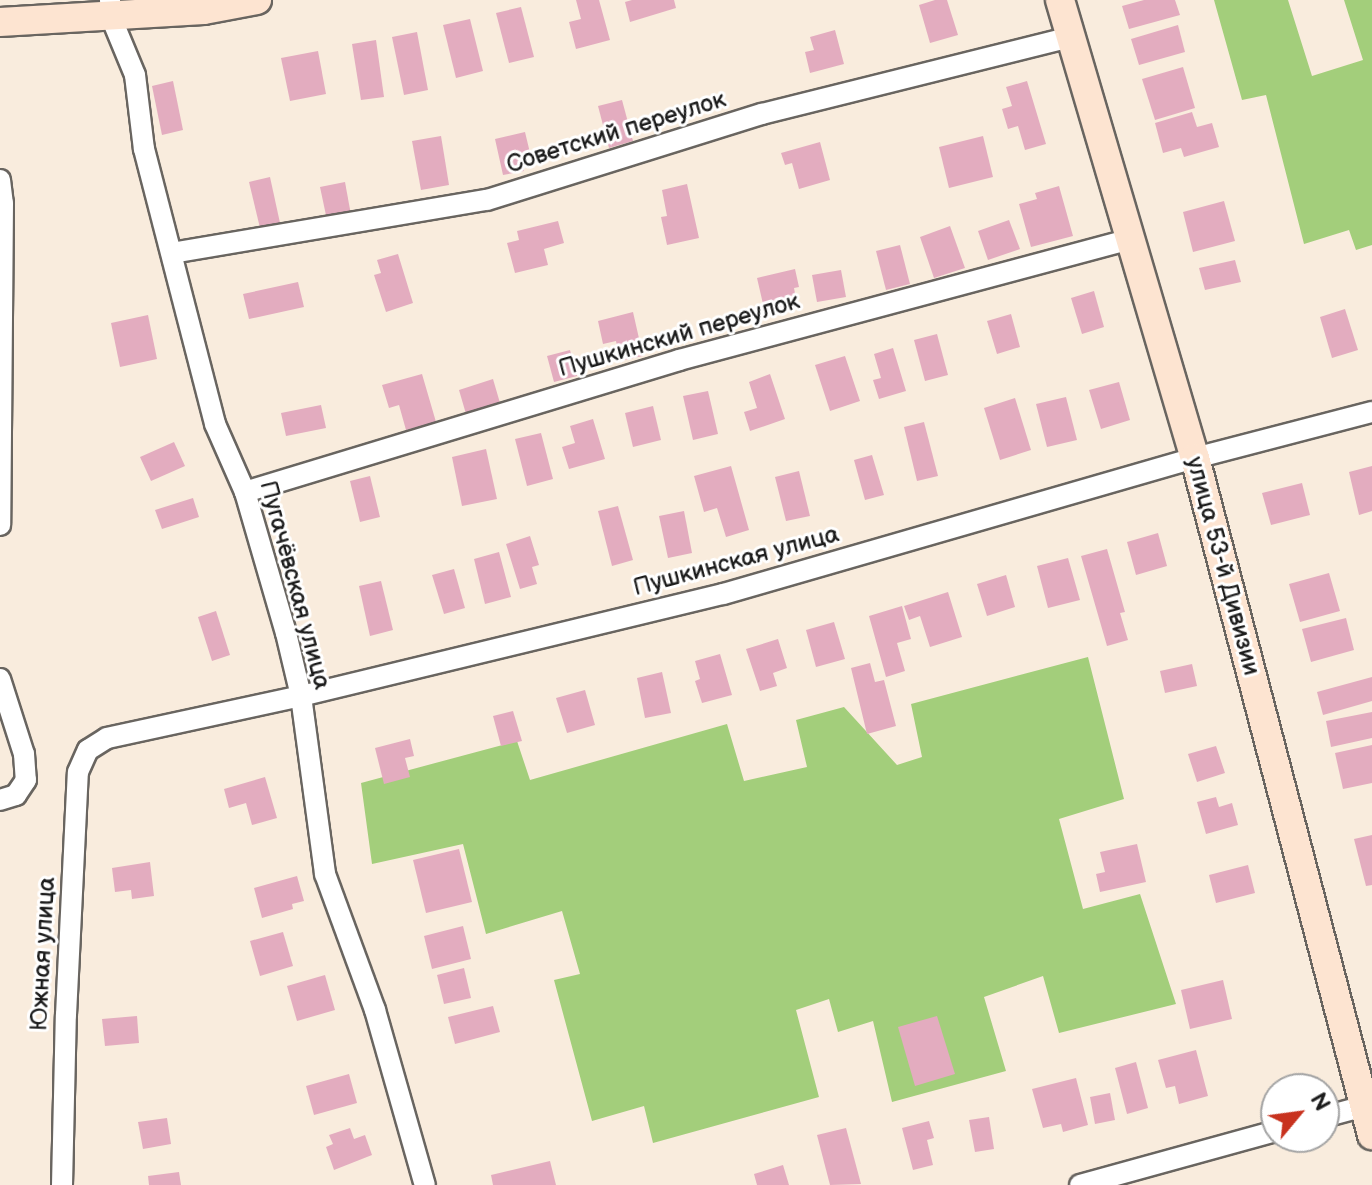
<!DOCTYPE html>
<meta charset="utf-8">
<style>
body{margin:0}
#map{position:relative;width:1372px;height:1185px;overflow:hidden;background:#f9ecdd;font-family:"Balsamiq Sans",sans-serif}
div>[style]{position:absolute}
[style*='--x']{left:calc(var(--x)*1px);top:calc(var(--y)*1px);width:calc(var(--w)*1px);rotate:calc(var(--a)*1deg)}
.green>*{inset:0;background:#a3ce7b}
.building>*{inset:0;background:#e3acbf}
.roads{filter:drop-shadow(2px 0 #696560) drop-shadow(-2px 0 #696560) drop-shadow(0 2px #696560) drop-shadow(0 -2px #696560)}
.street>*{height:20px;margin:-10px;padding:0 10px;transform-origin:10px;border-radius:10px;background:#fff}
.secondary>*{height:28px;margin:-14px;padding:0 14px;transform-origin:14px;border-radius:14px;background:#fde4d1}
span{translate:-50% -50%;white-space:nowrap;text-align:center;line-height:1.15;-webkit-text-stroke:6px #fff;paint-order:stroke}
.street-label{font-size:24px;color:#1c1c1c}
.north{position:absolute;left:1260px;top:1073px;width:80px;height:80px;box-sizing:border-box;background:#fff;border:2px solid #a4a4a4;border-radius:50%;rotate:61deg;font-size:22px;font-weight:700;line-height:32px;text-align:center;color:#1c1c1c}
.north::after{content:'';display:block;margin:auto;width:28px;height:36px;background:#c8321e;clip-path:polygon(50% 0,100% 100%,50% 72%,0 100%)}
</style>
<div id="map">
<div class="green">
<i style="clip-path:polygon(1214px 0,1288px 0,1312px 76px,1363px 60px,1344px 0,1372px 0,1372px 245px,1356px 250px,1349px 230px,1304px 244px,1266px 95px,1242px 100px)"></i>
<i style="clip-path:polygon(1088px 657px,1124px 799px,1059px 819px,1083px 909px,1140px 894px,1176px 1004px,1059px 1033px,1043px 976px,984px 997px,1006px 1071px,892px 1102px,873px 1021px,838px 1032px,829px 999px,796px 1010px,819px 1097px,653px 1143px,644px 1106px,592px 1121px,554px 980px,580px 974px,562px 911px,486px 934px,463px 844px,372px 864px,361px 783px,517px 741px,530px 780px,727px 724px,744px 781px,807px 767px,796px 720px,844px 707px,897px 765px,922px 757px,911px 704px)"></i>
</div>
<div class="building">
<i style="clip-path:polygon(576px 0,599px 0,610px 40px,576px 49px,569px 22px,581px 19px)"></i>
<i style="clip-path:polygon(632px 0,674px 0,676px 8px,630px 22px,625px 2px)"></i>
<i style="clip-path:polygon(935px 0,947px 0,958px 35px,930px 43px,919px 5px)"></i>
<i style="clip-path:polygon(1144px 0,1175px 0,1180px 15px,1129px 29px,1122px 6px)"></i>
<i style="clip-path:polygon(521px 7px,534px 57px,509px 63px,496px 13px)"></i>
<i style="clip-path:polygon(470px 19px,483px 71px,456px 78px,443px 25px)"></i>
<i style="clip-path:polygon(1178px 25px,1185px 52px,1139px 65px,1131px 39px)"></i>
<i style="clip-path:polygon(835px 30px,844px 64px,810px 73px,805px 52px,814px 50px,810px 37px)"></i>
<i style="clip-path:polygon(417px 32px,428px 90px,404px 95px,392px 37px)"></i>
<i style="clip-path:polygon(376px 40px,384px 97px,361px 100px,352px 44px)"></i>
<i style="clip-path:polygon(318px 51px,326px 94px,290px 101px,281px 58px)"></i>
<i style="clip-path:polygon(1183px 67px,1195px 108px,1155px 120px,1142px 79px)"></i>
<i style="clip-path:polygon(173px 81px,183px 130px,162px 135px,152px 86px)"></i>
<i style="clip-path:polygon(1027px 81px,1046px 144px,1025px 150px,1018px 126px,1008px 129px,1002px 109px,1012px 106px,1006px 87px)"></i>
<i style="clip-path:polygon(622px 100px,633px 141px,609px 148px,598px 106px)"></i>
<i style="clip-path:polygon(1192px 112px,1197px 127px,1212px 123px,1219px 147px,1184px 157px,1181px 148px,1163px 153px,1155px 123px)"></i>
<i style="clip-path:polygon(525px 132px,531px 157px,522px 159px,524px 171px,503px 175px,495px 139px)"></i>
<i style="clip-path:polygon(441px 136px,449px 185px,421px 190px,412px 141px)"></i>
<i style="clip-path:polygon(983px 136px,993px 177px,949px 188px,939px 147px)"></i>
<i style="clip-path:polygon(820px 142px,830px 180px,799px 189px,792px 163px,785px 165px,781px 153px)"></i>
<i style="clip-path:polygon(270px 177px,280px 223px,260px 228px,249px 182px)"></i>
<i style="clip-path:polygon(345px 182px,351px 215px,327px 220px,320px 187px)"></i>
<i style="clip-path:polygon(687px 184px,699px 238px,667px 245px,661px 217px,667px 216px,662px 190px)"></i>
<i style="clip-path:polygon(1059px 186px,1073px 236px,1031px 247px,1019px 204px,1037px 199px,1035px 193px)"></i>
<i style="clip-path:polygon(1224px 201px,1235px 241px,1193px 252px,1183px 212px)"></i>
<i style="clip-path:polygon(1009px 220px,1020px 249px,988px 260px,978px 231px)"></i>
<i style="clip-path:polygon(558px 221px,564px 243px,544px 249px,548px 265px,515px 273px,507px 243px,519px 240px,517px 231px)"></i>
<i style="clip-path:polygon(950px 226px,965px 268px,934px 278px,920px 237px)"></i>
<i style="clip-path:polygon(900px 245px,910px 284px,886px 290px,876px 251px)"></i>
<i style="clip-path:polygon(398px 254px,413px 303px,386px 312px,374px 275px,381px 273px,377px 260px)"></i>
<i style="clip-path:polygon(1235px 260px,1241px 282px,1205px 290px,1199px 268px)"></i>
<i style="clip-path:polygon(795px 269px,799px 287px,794px 288px,798px 309px,766px 317px,757px 278px)"></i>
<i style="clip-path:polygon(841px 270px,846px 297px,817px 302px,812px 275px)"></i>
<i style="clip-path:polygon(298px 282px,304px 307px,249px 319px,243px 294px)"></i>
<i style="clip-path:polygon(1094px 291px,1104px 327px,1082px 334px,1071px 298px)"></i>
<i style="clip-path:polygon(1345px 309px,1358px 350px,1332px 358px,1320px 317px)"></i>
<i style="clip-path:polygon(633px 312px,643px 356px,620px 361px,616px 341px,603px 344px,598px 321px)"></i>
<i style="clip-path:polygon(1011px 314px,1020px 347px,997px 354px,987px 321px)"></i>
<i style="clip-path:polygon(148px 315px,157px 359px,120px 367px,111px 323px)"></i>
<i style="clip-path:polygon(937px 334px,948px 375px,925px 381px,914px 340px)"></i>
<i style="clip-path:polygon(893px 348px,906px 391px,879px 399px,873px 380px,881px 378px,874px 354px)"></i>
<i style="clip-path:polygon(570px 350px,577px 376px,554px 382px,547px 356px)"></i>
<i style="clip-path:polygon(845px 356px,860px 401px,830px 411px,815px 365px)"></i>
<i style="clip-path:polygon(422px 374px,436px 422px,406px 430px,399px 405px,389px 408px,382px 385px)"></i>
<i style="clip-path:polygon(770px 374px,785px 419px,750px 431px,744px 412px,757px 408px,749px 382px)"></i>
<i style="clip-path:polygon(493px 379px,500px 403px,466px 414px,459px 390px)"></i>
<i style="clip-path:polygon(1119px 382px,1130px 420px,1101px 429px,1089px 390px)"></i>
<i style="clip-path:polygon(708px 391px,718px 434px,693px 440px,683px 396px)"></i>
<i style="clip-path:polygon(1066px 397px,1077px 440px,1047px 447px,1036px 404px)"></i>
<i style="clip-path:polygon(1015px 398px,1031px 450px,1000px 460px,984px 408px)"></i>
<i style="clip-path:polygon(321px 405px,326px 428px,286px 436px,281px 413px)"></i>
<i style="clip-path:polygon(653px 406px,661px 440px,633px 447px,625px 413px)"></i>
<i style="clip-path:polygon(593px 419px,605px 459px,569px 469px,562px 447px,575px 443px,570px 426px)"></i>
<i style="clip-path:polygon(924px 422px,938px 476px,917px 481px,904px 427px)"></i>
<i style="clip-path:polygon(541px 433px,553px 479px,527px 486px,515px 439px)"></i>
<i style="clip-path:polygon(174px 442px,185px 466px,151px 481px,140px 457px)"></i>
<i style="clip-path:polygon(486px 449px,497px 499px,462px 506px,452px 457px)"></i>
<i style="clip-path:polygon(872px 455px,884px 495px,865px 500px,854px 460px)"></i>
<i style="clip-path:polygon(731px 466px,749px 530px,726px 537px,717px 508px,704px 512px,694px 476px)"></i>
<i style="clip-path:polygon(1372px 466px,1372px 511px,1359px 515px,1349px 472px)"></i>
<i style="clip-path:polygon(799px 471px,810px 516px,786px 521px,775px 477px)"></i>
<i style="clip-path:polygon(370px 476px,380px 517px,360px 522px,350px 481px)"></i>
<i style="clip-path:polygon(1302px 483px,1310px 515px,1271px 525px,1262px 493px)"></i>
<i style="clip-path:polygon(193px 498px,199px 517px,162px 529px,155px 510px)"></i>
<i style="clip-path:polygon(618px 506px,633px 560px,612px 566px,598px 511px)"></i>
<i style="clip-path:polygon(684px 511px,692px 553px,668px 558px,659px 516px)"></i>
<i style="clip-path:polygon(1158px 533px,1167px 566px,1136px 575px,1127px 542px)"></i>
<i style="clip-path:polygon(530px 536px,539px 565px,532px 567px,537px 584px,520px 589px,506px 544px)"></i>
<i style="clip-path:polygon(1107px 549px,1125px 612px,1120px 613px,1128px 640px,1107px 646px,1081px 556px)"></i>
<i style="clip-path:polygon(499px 552px,511px 597px,485px 604px,474px 559px)"></i>
<i style="clip-path:polygon(1068px 558px,1080px 600px,1048px 608px,1037px 566px)"></i>
<i style="clip-path:polygon(454px 569px,465px 608px,444px 614px,432px 575px)"></i>
<i style="clip-path:polygon(1329px 573px,1340px 611px,1300px 622px,1289px 584px)"></i>
<i style="clip-path:polygon(1006px 575px,1015px 607px,987px 616px,977px 584px)"></i>
<i style="clip-path:polygon(381px 581px,393px 630px,370px 636px,359px 586px)"></i>
<i style="clip-path:polygon(948px 592px,962px 637px,930px 647px,920px 616px,909px 620px,904px 606px)"></i>
<i style="clip-path:polygon(902px 606px,911px 639px,897px 643px,905px 671px,886px 677px,869px 616px)"></i>
<i style="clip-path:polygon(216px 611px,230px 655px,212px 661px,198px 617px)"></i>
<i style="clip-path:polygon(1346px 618px,1354px 650px,1311px 662px,1302px 629px)"></i>
<i style="clip-path:polygon(834px 622px,845px 659px,816px 667px,806px 630px)"></i>
<i style="clip-path:polygon(778px 639px,787px 668px,773px 673px,777px 686px,760px 691px,746px 649px)"></i>
<i style="clip-path:polygon(720px 654px,732px 695px,702px 703px,695px 681px,700px 679px,695px 661px)"></i>
<i style="clip-path:polygon(870px 663px,875px 682px,884px 680px,896px 726px,867px 734px,851px 668px)"></i>
<i style="clip-path:polygon(1192px 664px,1197px 686px,1165px 693px,1160px 671px)"></i>
<i style="clip-path:polygon(662px 672px,671px 713px,645px 718px,637px 678px)"></i>
<i style="clip-path:polygon(1372px 677px,1372px 701px,1323px 715px,1317px 692px)"></i>
<i style="clip-path:polygon(585px 690px,595px 725px,567px 733px,556px 698px)"></i>
<i style="clip-path:polygon(513px 711px,522px 741px,501px 746px,493px 716px)"></i>
<i style="clip-path:polygon(1372px 712px,1372px 738px,1331px 747px,1326px 721px)"></i>
<i style="clip-path:polygon(410px 739px,414px 756px,405px 758px,410px 777px,384px 784px,375px 748px)"></i>
<i style="clip-path:polygon(1372px 745px,1372px 783px,1343px 789px,1335px 753px)"></i>
<i style="clip-path:polygon(1216px 746px,1225px 773px,1197px 782px,1188px 754px)"></i>
<i style="clip-path:polygon(265px 777px,277px 818px,252px 825px,246px 803px,229px 808px,224px 789px)"></i>
<i style="clip-path:polygon(1216px 797px,1219px 807px,1232px 803px,1238px 825px,1206px 834px,1197px 802px)"></i>
<i style="clip-path:polygon(1372px 835px,1372px 885px,1366px 886px,1354px 839px)"></i>
<i style="clip-path:polygon(1137px 844px,1146px 882px,1100px 892px,1096px 874px,1105px 872px,1100px 852px)"></i>
<i style="clip-path:polygon(459px 849px,472px 902px,426px 913px,413px 860px)"></i>
<i style="clip-path:polygon(150px 862px,154px 896px,132px 899px,131px 890px,115px 892px,112px 868px)"></i>
<i style="clip-path:polygon(1248px 865px,1255px 893px,1216px 903px,1209px 875px)"></i>
<i style="clip-path:polygon(297px 876px,304px 901px,292px 904px,293px 909px,262px 918px,254px 888px)"></i>
<i style="clip-path:polygon(463px 926px,471px 959px,432px 969px,424px 936px)"></i>
<i style="clip-path:polygon(283px 932px,293px 966px,260px 976px,250px 941px)"></i>
<i style="clip-path:polygon(464px 968px,471px 998px,444px 1004px,437px 975px)"></i>
<i style="clip-path:polygon(325px 975px,335px 1010px,297px 1021px,287px 986px)"></i>
<i style="clip-path:polygon(1223px 980px,1232px 1019px,1190px 1029px,1181px 990px)"></i>
<i style="clip-path:polygon(493px 1006px,500px 1032px,455px 1044px,448px 1017px)"></i>
<i style="clip-path:polygon(137px 1016px,139px 1043px,105px 1046px,102px 1019px)"></i>
<i style="clip-path:polygon(937px 1016px,955px 1074px,915px 1086px,898px 1027px)"></i>
<i style="clip-path:polygon(1196px 1050px,1208px 1096px,1179px 1104px,1175px 1086px,1166px 1088px,1158px 1060px)"></i>
<i style="clip-path:polygon(1136px 1062px,1148px 1108px,1127px 1114px,1115px 1068px)"></i>
<i style="clip-path:polygon(349px 1074px,357px 1103px,314px 1115px,306px 1086px)"></i>
<i style="clip-path:polygon(1076px 1078px,1088px 1125px,1063px 1132px,1061px 1124px,1043px 1128px,1032px 1089px)"></i>
<i style="clip-path:polygon(1110px 1093px,1115px 1120px,1095px 1124px,1090px 1097px)"></i>
<i style="clip-path:polygon(989px 1117px,994px 1149px,975px 1152px,969px 1120px)"></i>
<i style="clip-path:polygon(167px 1118px,171px 1144px,143px 1149px,138px 1122px)"></i>
<i style="clip-path:polygon(929px 1121px,934px 1138px,927px 1140px,933px 1165px,913px 1170px,902px 1128px)"></i>
<i style="clip-path:polygon(350px 1128px,354px 1139px,365px 1135px,372px 1155px,334px 1170px,326px 1147px,333px 1144px,329px 1135px)"></i>
<i style="clip-path:polygon(846px 1128px,861px 1184px,830px 1185px,817px 1135px)"></i>
<i style="clip-path:polygon(550px 1161px,556px 1185px,493px 1185px,491px 1175px)"></i>
<i style="clip-path:polygon(783px 1165px,789px 1185px,757px 1185px,754px 1174px)"></i>
<i style="clip-path:polygon(179px 1172px,181px 1185px,149px 1185px,148px 1176px)"></i>
</div>
<div class="roads">
<div class="street">
<i style="--x:110;--y:0;--w:17;--a:87"></i>
<i style="--x:111;--y:17;--w:63;--a:67.5"></i>
<i style="--x:135;--y:75;--w:75;--a:83.1"></i>
<i style="--x:144;--y:149;--w:284;--a:75.5"></i>
<i style="--x:215;--y:424;--w:74;--a:66.2"></i>
<i style="--x:245;--y:492;--w:147;--a:73.8"></i>
<i style="--x:286;--y:633;--w:65;--a:76.6"></i>
<i style="--x:301;--y:696;--w:180;--a:82.3"></i>
<i style="--x:325;--y:874;--w:145;--a:69.8"></i>
<i style="--x:375;--y:1010;--w:182;--a:74.1"></i>
<i style="--x:0;--y:180;--w:23;--a:83"></i>
<i style="--x:3;--y:203;--w:322;--a:90.5"></i>
<i style="--x:172;--y:253;--w:319;--a:-9.6"></i>
<i style="--x:487;--y:200;--w:288;--a:-17.4"></i>
<i style="--x:762;--y:114;--w:318;--a:-14"></i>
<i style="--x:245;--y:492;--w:454;--a:-16.9"></i>
<i style="--x:679;--y:360;--w:468;--a:-15"></i>
<i style="--x:0;--y:679;--w:79;--a:72.3"></i>
<i style="--x:24;--y:754;--w:26;--a:86"></i>
<i style="--x:26;--y:780;--w:18;--a:124"></i>
<i style="--x:16;--y:795;--w:17;--a:163"></i>
<i style="--x:1324;--y:1117;--w:50;--a:-15.2"></i>
<i style="--x:62;--y:1185;--w:170;--a:-88.7"></i>
<i style="--x:66;--y:1015;--w:243;--a:-87.2"></i>
<i style="--x:78;--y:772;--w:24;--a:-66"></i>
<i style="--x:88;--y:750;--w:22;--a:-32"></i>
<i style="--x:107;--y:738;--w:198;--a:-12.2"></i>
<i style="--x:301;--y:696;--w:434;--a:-13.6"></i>
<i style="--x:723;--y:594;--w:491;--a:-16.1"></i>
<i style="--x:1195;--y:458;--w:183;--a:-14.6"></i>
<i style="--x:1080;--y:1185;--w:203;--a:-15.4"></i>
</div>
<div class="secondary">
<i style="--x:1060;--y:0;--w:477;--a:73.6"></i>
<i style="--x:1195;--y:458;--w:700;--a:75.35"></i>
<i style="--x:0;--y:22;--w:204;--a:-3.4"></i>
<i style="--x:204;--y:10;--w:54;--a:-10.7"></i>
</div>
</div>
<div class="street-label">
<span style="left:616px;top:132px;rotate:-17deg">Советский переулок</span>
<span style="left:679px;top:335px;rotate:-16deg">Пушкинский переулок</span>
<span style="left:736px;top:561px;rotate:-15deg">Пушкинская улица</span>
<span style="left:1223px;top:566px;rotate:75deg">улица 53-й Дивизии</span>
<span style="left:295px;top:585px;rotate:75deg">Пугачёвская улица</span>
<span style="left:43px;top:954px;rotate:-87deg">Южная улица</span>
</div>
<div class="north">N</div>
</div>
